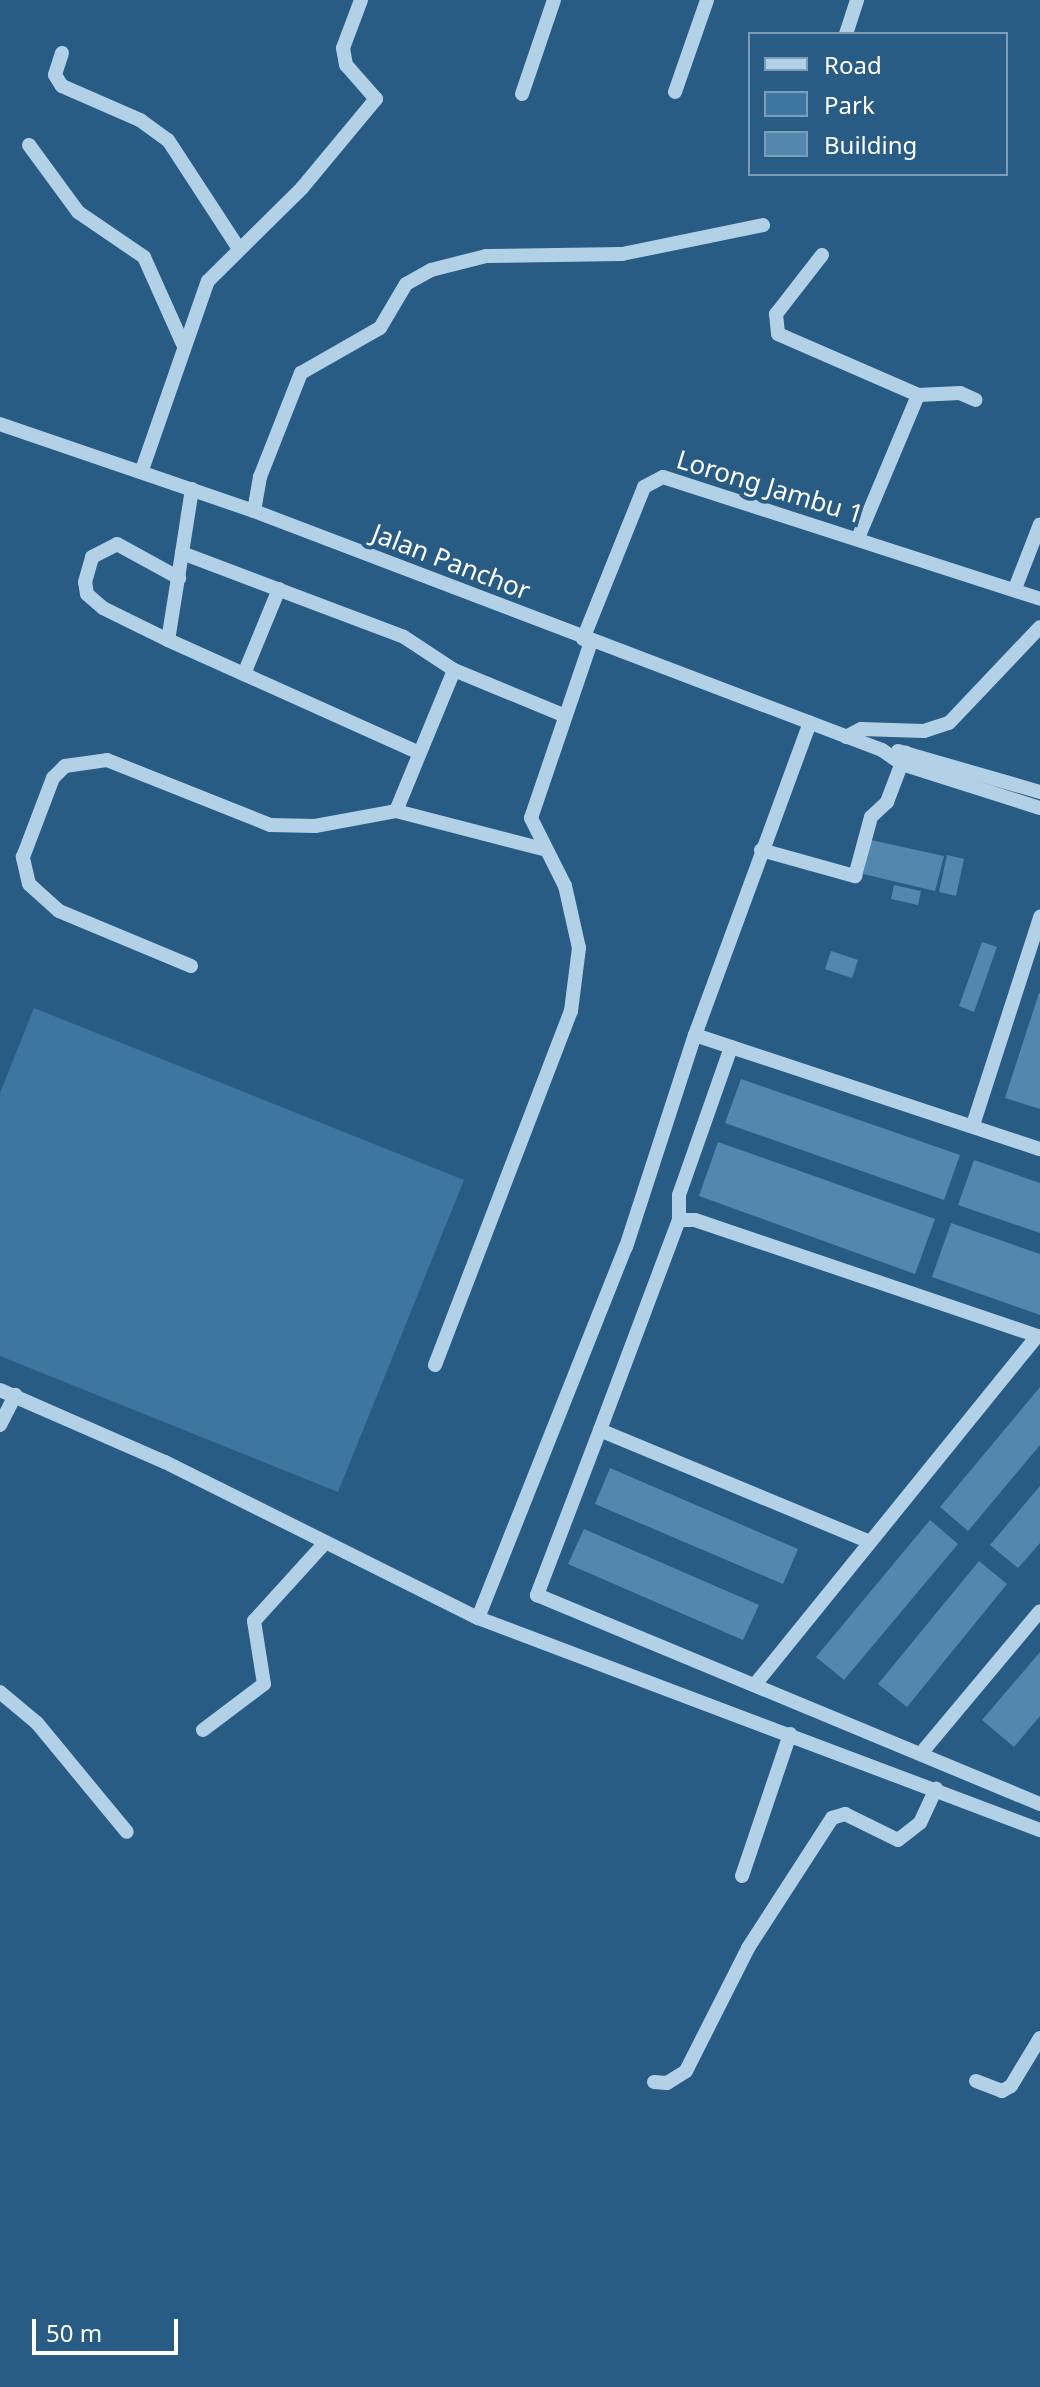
<!DOCTYPE html>
<style>
body{margin:0}
#map{position:relative;width:1040px;height:2387px;overflow:hidden;background:#285c84;font-family:"Noto Sans",sans-serif}
div>[style]{position:absolute}
[style*='--x']{left:calc(var(--x)*1px);top:calc(var(--y)*1px);width:calc(var(--w)*1px);rotate:calc(var(--a)*1deg)}
.green>*{inset:0;background:#3c76a1}
.building>*{inset:0;background:#5487ae}
.minor>*{height:14px;margin:-7px;padding:0 7px;transform-origin:7px;border-radius:7px;background:#b2d1e7}
span{translate:-50% -50%;white-space:nowrap;text-align:center;line-height:1.15;-webkit-text-stroke:8px #285c84;paint-order:stroke}
.street-label{font-size:26px;color:#fff}
.legend{position:absolute;left:748px;top:32px;width:260px;height:144px;box-sizing:border-box;background:#285c84;border:2px solid #7e9db5;margin:0;padding:10px 14px;list-style:none;font-size:24px;color:#fff}
.legend li{display:flex;align-items:center;gap:16px;height:40px}
.legend b{width:40px;border:2px solid #7e9db5}
.scale{position:absolute;left:32px;top:2319px;width:146px;height:36px;box-sizing:border-box;border:4px solid #fff;border-top:0;padding-left:10px;font-size:24px;line-height:28px;white-space:nowrap;color:#fff;-webkit-text-stroke:6px #285c84;paint-order:stroke}
</style>
<div id="map">
<div class="green">
<i style="clip-path:polygon(34px 1008px,464px 1180px,338px 1492px,0 1356px,0 1093px)"></i>
</div>
<div class="building">
<i style="clip-path:polygon(871px 840px,944px 856px,935px 891px,863px 874px)"></i>
<i style="clip-path:polygon(947px 855px,964px 859px,956px 896px,939px 892px)"></i>
<i style="clip-path:polygon(894px 885px,921px 891px,918px 905px,891px 899px)"></i>
<i style="clip-path:polygon(982px 942px,997px 947px,974px 1012px,959px 1006px)"></i>
<i style="clip-path:polygon(831px 951px,858px 960px,852px 978px,825px 969px)"></i>
<i style="clip-path:polygon(1039px 993px,1040px 993px,1040px 1109px,1005px 1098px)"></i>
<i style="clip-path:polygon(741px 1079px,960px 1155px,944px 1200px,725px 1123px)"></i>
<i style="clip-path:polygon(718px 1142px,935px 1219px,915px 1274px,699px 1196px)"></i>
<i style="clip-path:polygon(974px 1160px,1040px 1183px,1040px 1233px,958px 1205px)"></i>
<i style="clip-path:polygon(951px 1223px,1040px 1254px,1040px 1315px,932px 1277px)"></i>
<i style="clip-path:polygon(1040px 1387px,1040px 1445px,968px 1531px,940px 1507px)"></i>
<i style="clip-path:polygon(610px 1468px,798px 1549px,783px 1584px,595px 1504px)"></i>
<i style="clip-path:polygon(1040px 1486px,1040px 1543px,1018px 1568px,990px 1545px)"></i>
<i style="clip-path:polygon(930px 1520px,958px 1544px,844px 1680px,816px 1657px)"></i>
<i style="clip-path:polygon(584px 1529px,759px 1605px,743px 1640px,568px 1564px)"></i>
<i style="clip-path:polygon(979px 1561px,1007px 1584px,907px 1707px,878px 1684px)"></i>
<i style="clip-path:polygon(1040px 1652px,1040px 1716px,1014px 1747px,982px 1720px)"></i>
</div>
<div class="minor">
<i style="--x:846;--y:34;--w:36;--a:-72"></i>
<i style="--x:62;--y:53;--w:23;--a:108"></i>
<i style="--x:55;--y:75;--w:13;--a:58"></i>
<i style="--x:62;--y:86;--w:85;--a:23.6"></i>
<i style="--x:140;--y:120;--w:34;--a:36"></i>
<i style="--x:168;--y:140;--w:130;--a:56.9"></i>
<i style="--x:675;--y:92;--w:97;--a:-70.8"></i>
<i style="--x:522;--y:94;--w:99;--a:-71.2"></i>
<i style="--x:29;--y:145;--w:83;--a:53.8"></i>
<i style="--x:78;--y:212;--w:80;--a:34.3"></i>
<i style="--x:144;--y:257;--w:95;--a:65.9"></i>
<i style="--x:822;--y:255;--w:75;--a:127.9"></i>
<i style="--x:776;--y:314;--w:20;--a:84"></i>
<i style="--x:778;--y:334;--w:153;--a:23.5"></i>
<i style="--x:918;--y:395;--w:42;--a:-2.7"></i>
<i style="--x:960;--y:393;--w:17;--a:24"></i>
<i style="--x:0;--y:424;--w:268;--a:18.9"></i>
<i style="--x:254;--y:511;--w:672;--a:20.84"></i>
<i style="--x:882;--y:750;--w:24;--a:35"></i>
<i style="--x:902;--y:764;--w:145;--a:17.7"></i>
<i style="--x:142;--y:470;--w:200;--a:-70.8"></i>
<i style="--x:208;--y:281;--w:132;--a:-44.7"></i>
<i style="--x:302;--y:188;--w:116;--a:-50.3"></i>
<i style="--x:376;--y:99;--w:45;--a:-131.4"></i>
<i style="--x:346;--y:65;--w:17;--a:-100"></i>
<i style="--x:343;--y:48;--w:51;--a:-69.4"></i>
<i style="--x:192;--y:489;--w:65;--a:98.9"></i>
<i style="--x:182;--y:553;--w:237;--a:20.7"></i>
<i style="--x:404;--y:637;--w:60;--a:33.4"></i>
<i style="--x:454;--y:670;--w:118;--a:22.4"></i>
<i style="--x:254;--y:511;--w:35;--a:-80"></i>
<i style="--x:260;--y:477;--w:112;--a:-68.5"></i>
<i style="--x:301;--y:373;--w:91;--a:-29.7"></i>
<i style="--x:380;--y:328;--w:51;--a:-59.4"></i>
<i style="--x:406;--y:284;--w:29;--a:-29"></i>
<i style="--x:431;--y:270;--w:57;--a:-14.3"></i>
<i style="--x:486;--y:256;--w:136;--a:-0.8"></i>
<i style="--x:622;--y:254;--w:144;--a:-11.6"></i>
<i style="--x:858;--y:538;--w:155;--a:-67.2"></i>
<i style="--x:182;--y:553;--w:88;--a:99.1"></i>
<i style="--x:168;--y:640;--w:273;--a:24.2"></i>
<i style="--x:1016;--y:586;--w:66;--a:-68.8"></i>
<i style="--x:583;--y:639;--w:164;--a:-68.1"></i>
<i style="--x:644;--y:487;--w:21;--a:-28"></i>
<i style="--x:663;--y:477;--w:396;--a:17.9"></i>
<i style="--x:168;--y:640;--w:72;--a:-153.8"></i>
<i style="--x:103;--y:608;--w:21;--a:-139"></i>
<i style="--x:87;--y:594;--w:12;--a:-99"></i>
<i style="--x:85;--y:582;--w:26;--a:-74"></i>
<i style="--x:92;--y:557;--w:28;--a:-27"></i>
<i style="--x:117;--y:544;--w:71;--a:28.7"></i>
<i style="--x:244;--y:674;--w:92;--a:-67.6"></i>
<i style="--x:846;--y:737;--w:17;--a:-28"></i>
<i style="--x:861;--y:729;--w:63;--a:1.8"></i>
<i style="--x:924;--y:731;--w:26;--a:-18"></i>
<i style="--x:949;--y:723;--w:132;--a:-46.5"></i>
<i style="--x:898;--y:751;--w:148;--a:16.1"></i>
<i style="--x:396;--y:811;--w:152;--a:-67.6"></i>
<i style="--x:761;--y:850;--w:98;--a:15.5"></i>
<i style="--x:855;--y:876;--w:61;--a:-74.8"></i>
<i style="--x:871;--y:817;--w:22;--a:-43"></i>
<i style="--x:887;--y:802;--w:53;--a:-69.2"></i>
<i style="--x:191;--y:966;--w:143;--a:-157.4"></i>
<i style="--x:59;--y:911;--w:40;--a:-138"></i>
<i style="--x:29;--y:884;--w:28;--a:-103"></i>
<i style="--x:23;--y:857;--w:85;--a:-69.2"></i>
<i style="--x:53;--y:778;--w:17;--a:-45"></i>
<i style="--x:65;--y:766;--w:42;--a:-8.1"></i>
<i style="--x:107;--y:760;--w:175;--a:21.7"></i>
<i style="--x:270;--y:825;--w:45;--a:1.3"></i>
<i style="--x:315;--y:826;--w:82;--a:-10.5"></i>
<i style="--x:396;--y:811;--w:152;--a:14.5"></i>
<i style="--x:695;--y:1035;--w:363;--a:18.3"></i>
<i style="--x:973;--y:1125;--w:219;--a:-72.1"></i>
<i style="--x:679;--y:1220;--w:25;--a:-90"></i>
<i style="--x:679;--y:1195;--w:157;--a:-70.6"></i>
<i style="--x:435;--y:1365;--w:379;--a:-69"></i>
<i style="--x:571;--y:1011;--w:64;--a:-82.8"></i>
<i style="--x:579;--y:948;--w:64;--a:-102.7"></i>
<i style="--x:565;--y:886;--w:76;--a:-116.6"></i>
<i style="--x:531;--y:818;--w:186;--a:-71.2"></i>
<i style="--x:0;--y:1390;--w:180;--a:23.6"></i>
<i style="--x:165;--y:1462;--w:350;--a:26.5"></i>
<i style="--x:478;--y:1618;--w:601;--a:20.67"></i>
<i style="--x:0;--y:1425;--w:34;--a:-63"></i>
<i style="--x:600;--y:1430;--w:177;--a:110.9"></i>
<i style="--x:537;--y:1595;--w:545;--a:22.56"></i>
<i style="--x:870;--y:1542;--w:292;--a:-157.5"></i>
<i style="--x:600;--y:1430;--w:224;--a:-69.4"></i>
<i style="--x:679;--y:1220;--w:16;--a:0"></i>
<i style="--x:695;--y:1220;--w:364;--a:18.7"></i>
<i style="--x:478;--y:1618;--w:399;--a:-68.3"></i>
<i style="--x:626;--y:1247;--w:223;--a:-72"></i>
<i style="--x:695;--y:1035;--w:333;--a:-69.8"></i>
<i style="--x:757;--y:1682;--w:445;--a:-51"></i>
<i style="--x:0;--y:1692;--w:48;--a:40"></i>
<i style="--x:37;--y:1723;--w:141;--a:50.5"></i>
<i style="--x:203;--y:1730;--w:76;--a:-37"></i>
<i style="--x:264;--y:1684;--w:64;--a:-99"></i>
<i style="--x:254;--y:1621;--w:101;--a:-47.8"></i>
<i style="--x:923;--y:1751;--w:182;--a:-50.1"></i>
<i style="--x:742;--y:1876;--w:150;--a:-71.3"></i>
<i style="--x:976;--y:2081;--w:28;--a:21"></i>
<i style="--x:1002;--y:2091;--w:10;--a:-29"></i>
<i style="--x:1011;--y:2086;--w:56;--a:-58.9"></i>
<i style="--x:654;--y:2082;--w:13;--a:4"></i>
<i style="--x:667;--y:2083;--w:22;--a:-32"></i>
<i style="--x:686;--y:2071;--w:138;--a:-63.2"></i>
<i style="--x:748;--y:1948;--w:155;--a:-57.1"></i>
<i style="--x:832;--y:1818;--w:14;--a:-17"></i>
<i style="--x:845;--y:1814;--w:59;--a:26.1"></i>
<i style="--x:898;--y:1840;--w:28;--a:-38"></i>
<i style="--x:920;--y:1823;--w:38;--a:-65"></i>
</div>
<div class="street-label">
<span style="left:770px;top:487px;rotate:17deg">Lorong Jambu 1</span>
<span style="left:451px;top:562px;rotate:21deg">Jalan Panchor</span>
</div>
<ul class="legend">
<li><b style="height:10px;background:#b2d1e7"></b>Road</li>
<li><b style="height:22px;background:#3c76a1"></b>Park</li>
<li><b style="height:22px;background:#5487ae"></b>Building</li>
</ul>
<div class="scale">50 m</div>
</div>
